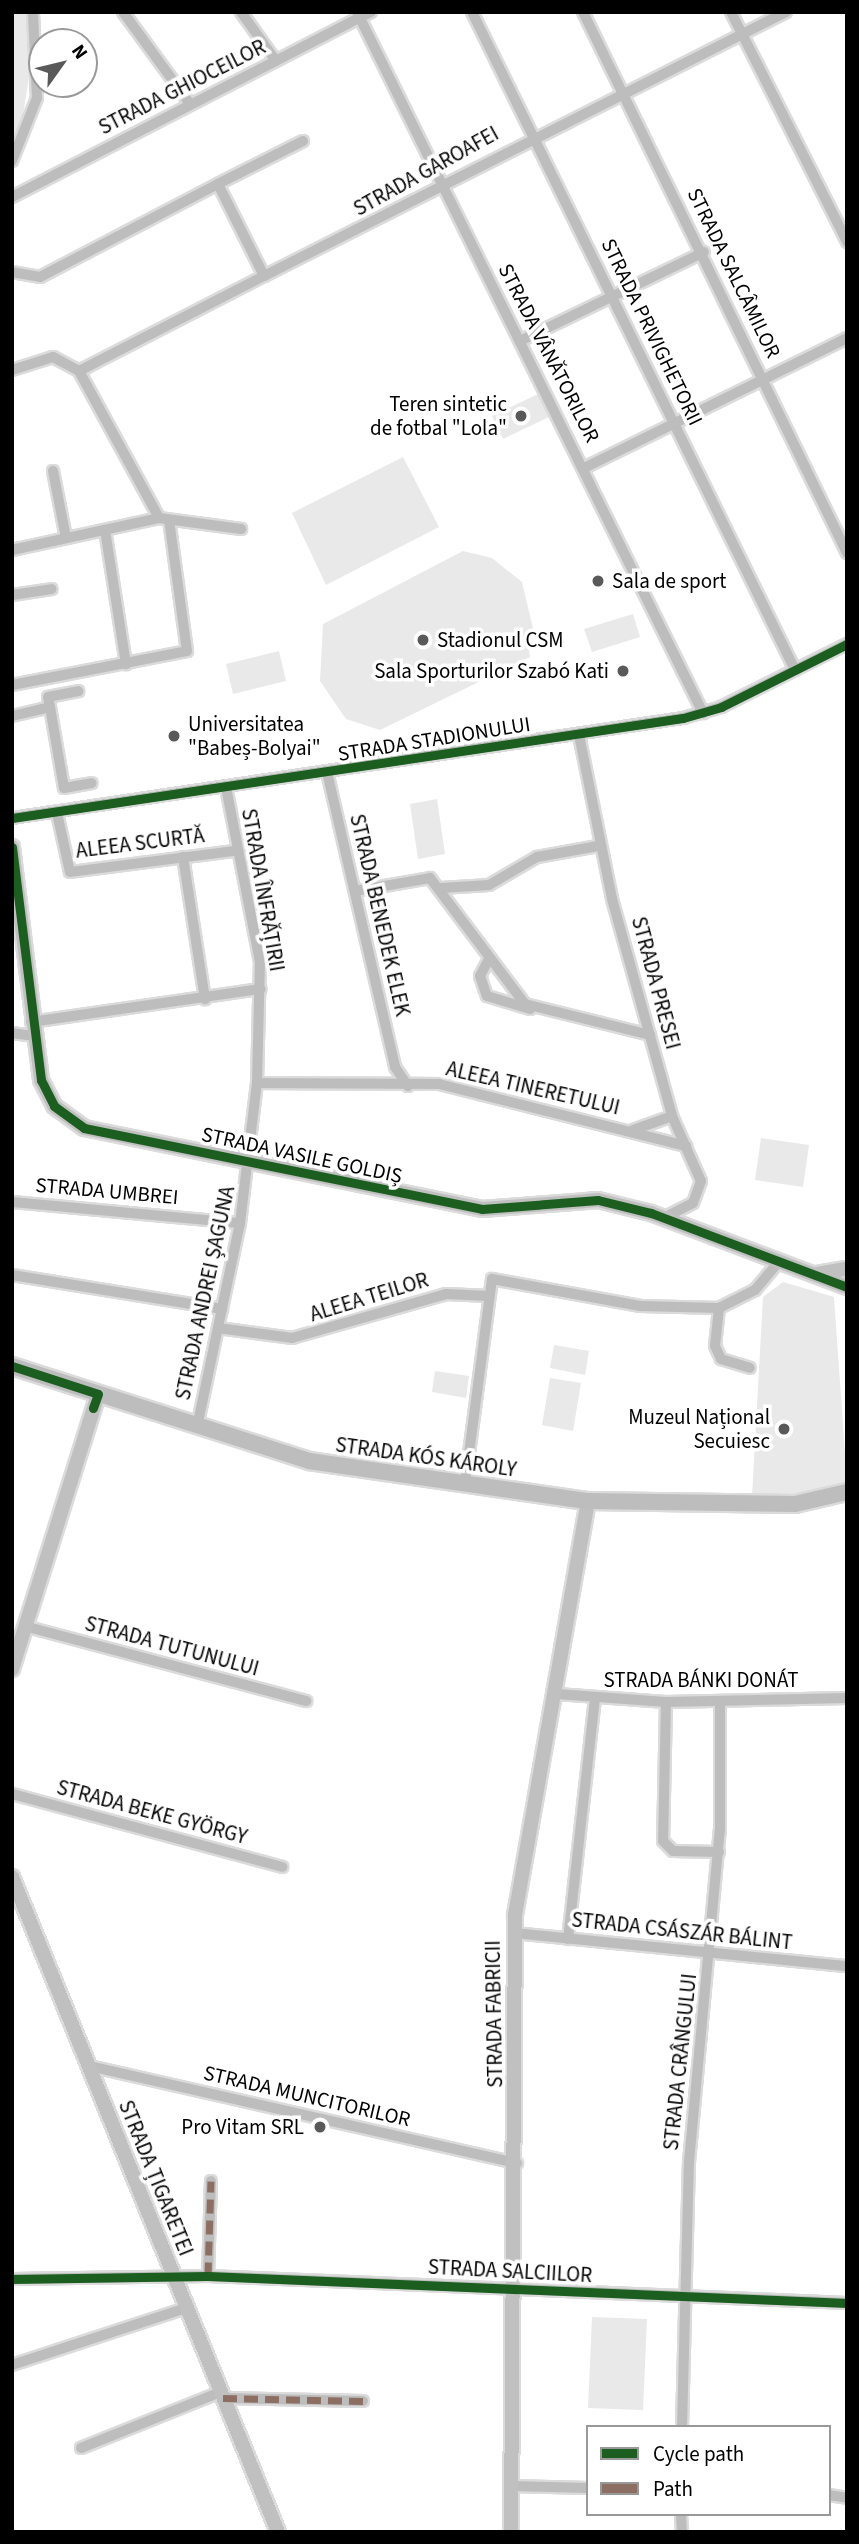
<!DOCTYPE html>
<meta charset="utf-8">
<style>
body{margin:0}
#map{position:relative;width:859px;height:2544px;overflow:hidden;background:#fff;font-family:"Source Sans 3",sans-serif}
div>[style]{position:absolute}
[style*='--x']{left:calc(var(--x)*1px);top:calc(var(--y)*1px);width:calc(var(--w)*1px);rotate:calc(var(--a)*1deg)}
.green>*{inset:0;background:#e9e9e9}
.roads{filter:drop-shadow(2px 0 #dbdbdb) drop-shadow(-2px 0 #dbdbdb) drop-shadow(0 2px #dbdbdb) drop-shadow(0 -2px #dbdbdb)}
.street>*{height:10px;margin:-5px;padding:0 5px;transform-origin:5px;border-radius:5px;background:#bdbdbd}
.secondary>*{height:14px;margin:-7px;padding:0 7px;transform-origin:7px;border-radius:7px;background:#c0c0c0}
.primary>*{height:16px;margin:-8px;padding:0 8px;transform-origin:8px;border-radius:8px;background:#bdbdbd}
.quiet>*{height:7px;margin-top:-3.5px;transform-origin:0;background:repeating-linear-gradient(90deg,#8d6e63 0 14px,transparent 0 21px)}
.cycleway>*{height:9px;margin:-4.5px;padding:0 4.5px;transform-origin:4.5px;border-radius:4.5px;background:#1b5e20}
.dots>*{width:19px;height:19px;translate:-50% -50%;box-sizing:border-box;border:4px solid #fff;border-radius:50%}
span{translate:-50% -50%;white-space:nowrap;text-align:center;line-height:1.15;-webkit-text-stroke:7px #fff;paint-order:stroke}
.street-label{font-size:21px;color:#000}
.poi-label{font-size:21px;color:#000}
.right{translate:-100% -50%;text-align:right}
.left{translate:0 -50%;text-align:left}
.frame{position:absolute;inset:0;border:14px solid #000;pointer-events:none}
.legend{position:absolute;left:586px;top:2425px;width:245px;height:91px;box-sizing:border-box;background:#fff;border:2px solid #999;margin:0;padding:9px 12px;list-style:none;font-size:21px;color:#000}
.legend li{display:flex;align-items:center;gap:14px;height:35px}
.legend b{width:35px;border:2px solid #999}
.north{position:absolute;left:28px;top:28px;width:70px;height:70px;box-sizing:border-box;background:#fff;border:2px solid #999;border-radius:50%;rotate:56deg;font-size:19px;font-weight:700;line-height:28px;text-align:center;color:#000}
.north::after{content:'';display:block;margin:auto;width:24px;height:32px;background:#595959;clip-path:polygon(50% 0,100% 100%,50% 72%,0 100%)}
</style>
<div id="map">
<div class="green">
<i style="clip-path:polygon(12px 12px,38px 12px,38px 19px,20px 135px,12px 146px)"></i>
<i style="clip-path:polygon(538px 394px,549px 417px,503px 439px,492px 416px)"></i>
<i style="clip-path:polygon(403px 457px,439px 527px,326px 585px,292px 513px)"></i>
<i style="clip-path:polygon(463px 551px,492px 558px,522px 582px,535px 637px,527px 639px,530px 657px,380px 730px,346px 719px,320px 681px,323px 624px)"></i>
<i style="clip-path:polygon(633px 614px,640px 637px,592px 652px,584px 629px)"></i>
<i style="clip-path:polygon(279px 651px,286px 681px,233px 694px,226px 664px)"></i>
<i style="clip-path:polygon(437px 799px,445px 854px,418px 859px,410px 804px)"></i>
<i style="clip-path:polygon(761px 1138px,809px 1145px,803px 1187px,755px 1180px)"></i>
<i style="clip-path:polygon(783px 1282px,834px 1297px,847px 1482px,795px 1495px,752px 1496px,763px 1297px)"></i>
<i style="clip-path:polygon(554px 1345px,589px 1351px,585px 1375px,550px 1368px)"></i>
<i style="clip-path:polygon(435px 1371px,469px 1376px,466px 1398px,432px 1392px)"></i>
<i style="clip-path:polygon(550px 1378px,581px 1383px,573px 1431px,542px 1425px)"></i>
<i style="clip-path:polygon(592px 2317px,647px 2319px,643px 2410px,588px 2408px)"></i>
</div>
<div class="roads">
<div class="street">
<i style="--x:123;--y:12;--w:114;--a:53.9"></i>
<i style="--x:241;--y:12;--w:60;--a:54.5"></i>
<i style="--x:357;--y:12;--w:782;--a:63.73"></i>
<i style="--x:472;--y:12;--w:733;--a:63.85"></i>
<i style="--x:583;--y:12;--w:602;--a:63.99"></i>
<i style="--x:731;--y:12;--w:258;--a:63.2"></i>
<i style="--x:303;--y:141;--w:95;--a:153.2"></i>
<i style="--x:218;--y:184;--w:103;--a:63.4"></i>
<i style="--x:264;--y:276;--w:585;--a:-26.83"></i>
<i style="--x:12;--y:161;--w:68;--a:-68.4"></i>
<i style="--x:37;--y:98;--w:86;--a:-92.7"></i>
<i style="--x:12;--y:197;--w:404;--a:-27.3"></i>
<i style="--x:12;--y:272;--w:28;--a:10"></i>
<i style="--x:40;--y:277;--w:201;--a:-27.6"></i>
<i style="--x:522;--y:340;--w:202;--a:-25.8"></i>
<i style="--x:12;--y:370;--w:43;--a:-17.6"></i>
<i style="--x:53;--y:357;--w:30;--a:28"></i>
<i style="--x:79;--y:371;--w:208;--a:-27.2"></i>
<i style="--x:79;--y:371;--w:167;--a:61.4"></i>
<i style="--x:584;--y:468;--w:293;--a:-26.3"></i>
<i style="--x:53;--y:471;--w:68;--a:79"></i>
<i style="--x:105;--y:530;--w:136;--a:81.1"></i>
<i style="--x:12;--y:550;--w:150;--a:-12.3"></i>
<i style="--x:159;--y:518;--w:83;--a:7.6"></i>
<i style="--x:12;--y:595;--w:40;--a:-8.5"></i>
<i style="--x:12;--y:685;--w:178;--a:-11"></i>
<i style="--x:187;--y:651;--w:132;--a:-97.8"></i>
<i style="--x:50;--y:707;--w:10;--a:-101"></i>
<i style="--x:48;--y:697;--w:31;--a:-11"></i>
<i style="--x:12;--y:716;--w:39;--a:-13"></i>
<i style="--x:50;--y:707;--w:82;--a:80.2"></i>
<i style="--x:64;--y:788;--w:28;--a:-10"></i>
<i style="--x:579;--y:735;--w:167;--a:78.6"></i>
<i style="--x:612;--y:899;--w:225;--a:74.5"></i>
<i style="--x:672;--y:1116;--w:71;--a:66"></i>
<i style="--x:701;--y:1181;--w:23;--a:110"></i>
<i style="--x:693;--y:1203;--w:33;--a:153"></i>
<i style="--x:327;--y:772;--w:303;--a:77"></i>
<i style="--x:395;--y:1067;--w:23;--a:56"></i>
<i style="--x:57;--y:813;--w:60;--a:77.6"></i>
<i style="--x:70;--y:872;--w:165;--a:-7.3"></i>
<i style="--x:12;--y:818;--w:678;--a:-8.48"></i>
<i style="--x:683;--y:718;--w:40;--a:-16"></i>
<i style="--x:721;--y:707;--w:141;--a:-26.6"></i>
<i style="--x:183;--y:857;--w:144;--a:81.2"></i>
<i style="--x:441;--y:888;--w:48;--a:-3.6"></i>
<i style="--x:489;--y:885;--w:56;--a:-30.3"></i>
<i style="--x:537;--y:857;--w:62;--a:-10.2"></i>
<i style="--x:355;--y:891;--w:76;--a:-9.8"></i>
<i style="--x:430;--y:878;--w:158;--a:53"></i>
<i style="--x:525;--y:1004;--w:129;--a:13.9"></i>
<i style="--x:489;--y:959;--w:19;--a:118"></i>
<i style="--x:480;--y:976;--w:21;--a:71"></i>
<i style="--x:487;--y:996;--w:45;--a:16.8"></i>
<i style="--x:31;--y:1022;--w:232;--a:-8.2"></i>
<i style="--x:12;--y:1033;--w:21;--a:8"></i>
<i style="--x:257;--y:1083;--w:182;--a:0.3"></i>
<i style="--x:439;--y:1084;--w:255;--a:14.1"></i>
<i style="--x:633;--y:1130;--w:41;--a:-19.7"></i>
<i style="--x:12;--y:1202;--w:229;--a:5.3"></i>
<i style="--x:12;--y:1275;--w:213;--a:9.2"></i>
<i style="--x:719;--y:1308;--w:38;--a:96"></i>
<i style="--x:715;--y:1346;--w:14;--a:65"></i>
<i style="--x:721;--y:1359;--w:30;--a:17"></i>
<i style="--x:218;--y:1328;--w:75;--a:7.7"></i>
<i style="--x:292;--y:1338;--w:160;--a:-15.9"></i>
<i style="--x:446;--y:1294;--w:43;--a:2.7"></i>
<i style="--x:197;--y:1427;--w:208;--a:-78.1"></i>
<i style="--x:240;--y:1223;--w:141;--a:-83.1"></i>
<i style="--x:257;--y:1083;--w:121;--a:-88.6"></i>
<i style="--x:260;--y:962;--w:178;--a:-101"></i>
<i style="--x:465;--y:1484;--w:207;--a:-82.5"></i>
<i style="--x:492;--y:1279;--w:151;--a:10.3"></i>
<i style="--x:641;--y:1306;--w:78;--a:1.5"></i>
<i style="--x:719;--y:1308;--w:40;--a:-26.6"></i>
<i style="--x:755;--y:1290;--w:34;--a:-50"></i>
<i style="--x:28;--y:1627;--w:288;--a:14.9"></i>
<i style="--x:557;--y:1694;--w:109;--a:4.2"></i>
<i style="--x:666;--y:1702;--w:181;--a:-1.3"></i>
<i style="--x:666;--y:1702;--w:139;--a:91.2"></i>
<i style="--x:663;--y:1841;--w:14;--a:45"></i>
<i style="--x:673;--y:1851;--w:46;--a:1.2"></i>
<i style="--x:12;--y:1794;--w:280;--a:15.1"></i>
<i style="--x:514;--y:1933;--w:335;--a:5.7"></i>
<i style="--x:568;--y:1939;--w:241;--a:-83.6"></i>
<i style="--x:89;--y:2066;--w:439;--a:12.8"></i>
<i style="--x:208;--y:2276;--w:95;--a:-88.2"></i>
<i style="--x:12;--y:2279;--w:196;--a:-0.9"></i>
<i style="--x:208;--y:2276;--w:640;--a:2.42"></i>
<i style="--x:12;--y:2365;--w:183;--a:-18.1"></i>
<i style="--x:223;--y:2398;--w:140;--a:1.2"></i>
<i style="--x:682;--y:2427;--w:265;--a:-88.5"></i>
<i style="--x:689;--y:2162;--w:333;--a:-84.7"></i>
<i style="--x:720;--y:1830;--w:128;--a:-90"></i>
<i style="--x:81;--y:2448;--w:150;--a:-21.9"></i>
<i style="--x:512;--y:2486;--w:76;--a:1.5"></i>
<i style="--x:829;--y:2495;--w:18;--a:9"></i>
<i style="--x:681;--y:2514;--w:18;--a:87"></i>
</div>
<div class="secondary">
<i style="--x:12;--y:847;--w:235;--a:82.9"></i>
<i style="--x:41;--y:1080;--w:29;--a:63"></i>
<i style="--x:54;--y:1106;--w:37;--a:36"></i>
<i style="--x:84;--y:1128;--w:406;--a:11.5"></i>
<i style="--x:482;--y:1209;--w:116;--a:-4.4"></i>
<i style="--x:598;--y:1200;--w:55;--a:13.8"></i>
<i style="--x:651;--y:1213;--w:210;--a:20.7"></i>
<i style="--x:817;--y:1274;--w:29;--a:-10"></i>
<i style="--x:12;--y:1669;--w:288;--a:-72.6"></i>
<i style="--x:12;--y:1877;--w:707;--a:67.9"></i>
<i style="--x:511;--y:2532;--w:617;--a:-89.63"></i>
<i style="--x:515;--y:1915;--w:420;--a:-80"></i>
</div>
<div class="primary">
<i style="--x:12;--y:1366;--w:312;--a:17.7"></i>
<i style="--x:309;--y:1461;--w:282;--a:8.2"></i>
<i style="--x:588;--y:1501;--w:207;--a:0.8"></i>
<i style="--x:795;--y:1504;--w:53;--a:-13"></i>
</div>
</div>
<div class="quiet">
<i style="--x:208;--y:2276;--w:95;--a:-88.2"></i>
<i style="--x:223;--y:2398;--w:140;--a:1.2"></i>
</div>
<div class="cycleway">
<i style="--x:12;--y:818;--w:678;--a:-8.48"></i>
<i style="--x:683;--y:718;--w:40;--a:-16"></i>
<i style="--x:721;--y:707;--w:141;--a:-26.6"></i>
<i style="--x:12;--y:847;--w:235;--a:82.9"></i>
<i style="--x:41;--y:1080;--w:29;--a:63"></i>
<i style="--x:54;--y:1106;--w:37;--a:36"></i>
<i style="--x:84;--y:1128;--w:406;--a:11.5"></i>
<i style="--x:482;--y:1209;--w:116;--a:-4.4"></i>
<i style="--x:598;--y:1200;--w:55;--a:13.8"></i>
<i style="--x:651;--y:1213;--w:210;--a:20.7"></i>
<i style="--x:12;--y:1366;--w:90;--a:18"></i>
<i style="--x:98;--y:1394;--w:15;--a:110"></i>
<i style="--x:12;--y:2279;--w:196;--a:-0.9"></i>
<i style="--x:208;--y:2276;--w:640;--a:2.42"></i>
</div>
<div class="dots">
<i style="left:521px;top:416px;background:#595959"></i>
<i style="left:598px;top:581px;background:#595959"></i>
<i style="left:423px;top:640px;background:#595959"></i>
<i style="left:623px;top:671px;background:#595959"></i>
<i style="left:174px;top:736px;background:#595959"></i>
<i style="left:784px;top:1429px;background:#595959"></i>
<i style="left:320px;top:2127px;background:#595959"></i>
</div>
<div class="street-label">
<span style="left:182px;top:87px;rotate:-27deg">STRADA GHIOCEILOR</span>
<span style="left:426px;top:171px;rotate:-29deg">STRADA GAROAFEI</span>
<span style="left:734px;top:273px;rotate:64deg">STRADA SALCÂMILOR</span>
<span style="left:652px;top:332px;rotate:64deg">STRADA PRIVIGHETORII</span>
<span style="left:549px;top:353px;rotate:63deg">STRADA VÂNĂTORILOR</span>
<span style="left:434px;top:739px;rotate:-9deg">STRADA STADIONULUI</span>
<span style="left:140px;top:843px;rotate:-7deg">ALEEA SCURTĂ</span>
<span style="left:263px;top:890px;rotate:80deg">STRADA ÎNFRĂȚIRII</span>
<span style="left:380px;top:915px;rotate:77deg">STRADA BENEDEK ELEK</span>
<span style="left:656px;top:983px;rotate:75deg">STRADA PRESEI</span>
<span style="left:533px;top:1088px;rotate:13deg">ALEEA TINERETULUI</span>
<span style="left:302px;top:1155px;rotate:12deg">STRADA VASILE GOLDIȘ</span>
<span style="left:107px;top:1191px;rotate:5deg">STRADA UMBREI</span>
<span style="left:205px;top:1293px;rotate:-78deg">STRADA ANDREI ȘAGUNA</span>
<span style="left:369px;top:1297px;rotate:-17deg">ALEEA TEILOR</span>
<span style="left:426px;top:1457px;rotate:8deg">STRADA KÓS KÁROLY</span>
<span style="left:172px;top:1646px;rotate:15deg">STRADA TUTUNULUI</span>
<span style="left:701px;top:1680px">STRADA BÁNKI DONÁT</span>
<span style="left:152px;top:1812px;rotate:15deg">STRADA BEKE GYÖRGY</span>
<span style="left:682px;top:1931px;rotate:6deg">STRADA CSÁSZÁR BÁLINT</span>
<span style="left:494px;top:2014px;rotate:-91deg">STRADA FABRICII</span>
<span style="left:680px;top:2062px;rotate:-84deg">STRADA CRÂNGULUI</span>
<span style="left:307px;top:2096px;rotate:13deg">STRADA MUNCITORILOR</span>
<span style="left:156px;top:2178px;rotate:68deg">STRADA ȚIGARETEI</span>
<span style="left:510px;top:2271px;rotate:3deg">STRADA SALCIILOR</span>
</div>
<div class="poi-label">
<span class="right" style="left:507px;top:416px">Teren sintetic<br>de fotbal "Lola"</span>
<span class="left" style="left:612px;top:581px">Sala de sport</span>
<span class="left" style="left:437px;top:640px">Stadionul CSM</span>
<span class="right" style="left:609px;top:671px">Sala Sporturilor Szabó Kati</span>
<span class="left" style="left:188px;top:736px">Universitatea<br>"Babeș-Bolyai"</span>
<span class="right" style="left:770px;top:1429px">Muzeul Național<br>Secuiesc</span>
<span class="right" style="left:304px;top:2127px">Pro Vitam SRL</span>
</div>
<div class="frame"></div>
<ul class="legend">
<li><b style="height:9px;background:#1b5e20"></b>Cycle path</li>
<li><b style="height:9px;background:#8d6e63"></b>Path</li>
</ul>
<div class="north">N</div>
</div>
